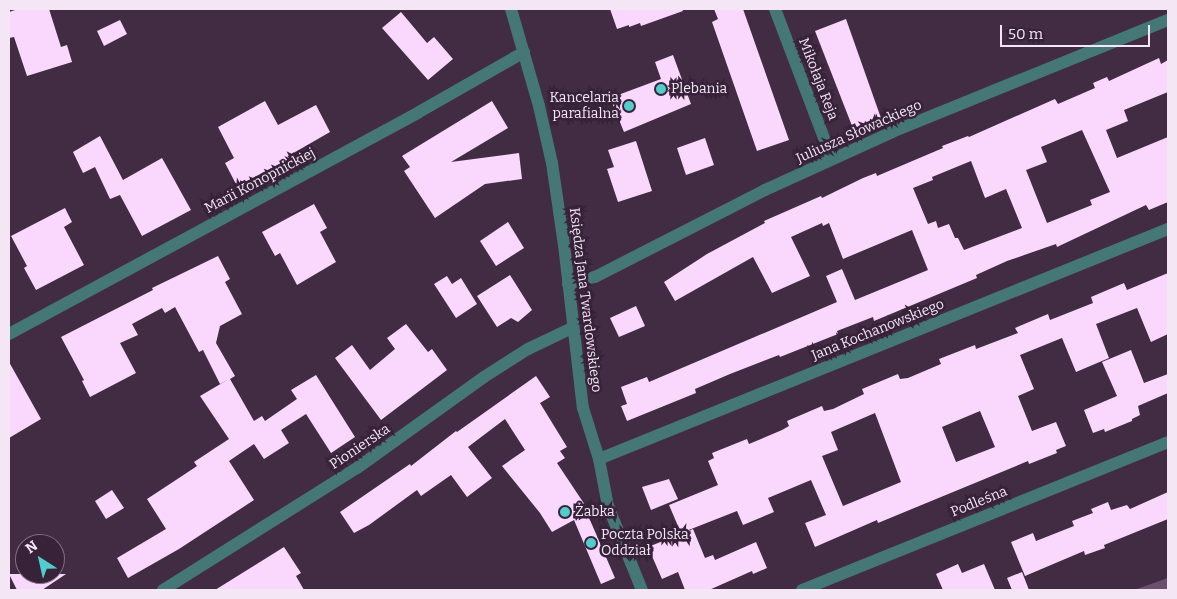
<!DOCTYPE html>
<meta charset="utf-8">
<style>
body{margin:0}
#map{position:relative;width:1177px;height:599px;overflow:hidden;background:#412c43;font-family:Bitter,serif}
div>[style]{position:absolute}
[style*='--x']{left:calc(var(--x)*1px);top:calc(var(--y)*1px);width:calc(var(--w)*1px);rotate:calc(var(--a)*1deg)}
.forest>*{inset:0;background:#6c4f6f}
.building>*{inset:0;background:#fad7fd}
.minor>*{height:12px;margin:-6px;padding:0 6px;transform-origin:6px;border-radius:6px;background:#457777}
.dots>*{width:14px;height:14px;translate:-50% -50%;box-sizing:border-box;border:2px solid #372239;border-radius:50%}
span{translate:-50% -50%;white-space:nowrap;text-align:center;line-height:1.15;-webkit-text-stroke:5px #372239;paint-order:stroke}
.street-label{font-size:14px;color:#f4e6f5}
.poi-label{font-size:14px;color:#f4e6f5}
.left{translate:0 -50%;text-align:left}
.right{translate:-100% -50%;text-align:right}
.frame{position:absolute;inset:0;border:10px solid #f4e6f5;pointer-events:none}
.north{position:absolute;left:15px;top:534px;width:50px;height:50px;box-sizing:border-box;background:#372239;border:1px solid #837084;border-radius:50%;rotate:325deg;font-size:14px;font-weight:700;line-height:20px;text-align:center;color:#f4e6f5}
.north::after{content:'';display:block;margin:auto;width:18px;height:22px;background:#52cdcc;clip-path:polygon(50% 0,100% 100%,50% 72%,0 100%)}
.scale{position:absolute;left:1000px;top:25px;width:150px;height:22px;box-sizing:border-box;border:2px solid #f4e6f5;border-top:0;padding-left:6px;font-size:15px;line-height:18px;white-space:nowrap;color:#f4e6f5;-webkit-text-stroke:4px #372239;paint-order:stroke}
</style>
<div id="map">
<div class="forest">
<i style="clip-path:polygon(1168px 578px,1168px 590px,1134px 590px)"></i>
</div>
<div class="building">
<i style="clip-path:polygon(18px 9px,49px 9px,61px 47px,67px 45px,72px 62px,27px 76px,14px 37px,9px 38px,9px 12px)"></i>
<i style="clip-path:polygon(610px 9px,682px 9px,683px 11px,641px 26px,640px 23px,629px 27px,629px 25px,617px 29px)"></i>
<i style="clip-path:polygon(714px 9px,743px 9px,789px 140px,757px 151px,712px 22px,718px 19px)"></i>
<i style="clip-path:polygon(401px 12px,427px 43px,434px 37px,453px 59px,428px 80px,382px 28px)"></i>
<i style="clip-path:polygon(846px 19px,882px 121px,854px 131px,815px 31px)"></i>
<i style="clip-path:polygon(120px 20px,127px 34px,104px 46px,97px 31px)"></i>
<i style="clip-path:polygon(673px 55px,691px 104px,624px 132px,610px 98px,661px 79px,655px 62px)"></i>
<i style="clip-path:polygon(evenodd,1159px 58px,1161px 64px,1168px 60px,1168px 92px,1124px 110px,1128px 121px,1106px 130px,1117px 158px,1168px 137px,1168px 202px,1149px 210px,1146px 205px,1057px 247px,1056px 244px,1007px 261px,976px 275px,977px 278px,874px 321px,873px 317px,837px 331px,838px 334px,780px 357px,779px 355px,730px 374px,695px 389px,696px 393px,627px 421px,621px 406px,627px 404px,621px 387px,647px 377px,649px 382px,837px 302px,826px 276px,842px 269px,855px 300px,928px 270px,912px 230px,843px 259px,829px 223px,823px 226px,822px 223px,791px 237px,810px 276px,772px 293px,753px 257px,675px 301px,664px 282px,707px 254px,765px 223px,764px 221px,821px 196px,822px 198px,863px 178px,876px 173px,877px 176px,943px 148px,942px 146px,968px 136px,969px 137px,1055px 99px,1058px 104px,1095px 88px,1093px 83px,1107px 77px,1109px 81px,1159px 58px,1082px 130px,1110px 192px,1090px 200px,1092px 205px,1047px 223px,1026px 170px,1047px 162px,1041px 147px,1082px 130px,1159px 58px,971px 161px,985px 198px,1006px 189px,1022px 228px,964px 250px,958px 238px,955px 238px,949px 224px,938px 228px,936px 221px,928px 224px,913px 188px,933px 180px,932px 177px,971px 161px)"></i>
<i style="clip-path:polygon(265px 101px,278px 125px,316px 105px,330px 132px,290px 155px,291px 158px,237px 186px,225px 163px,234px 158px,218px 127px)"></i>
<i style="clip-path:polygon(492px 101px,508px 128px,451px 162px,519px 153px,522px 179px,485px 184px,435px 218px,404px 171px,410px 167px,402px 156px)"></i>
<i style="clip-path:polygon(100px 136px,123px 180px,162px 158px,191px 210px,142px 236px,120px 195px,110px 199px,95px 167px,83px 173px,73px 152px)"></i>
<i style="clip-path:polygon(705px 138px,714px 165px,686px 175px,677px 148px)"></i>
<i style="clip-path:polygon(636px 141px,652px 191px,618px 202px,607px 169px,614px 167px,608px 150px)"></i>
<i style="clip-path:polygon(314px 204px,327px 228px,320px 232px,336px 262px,297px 285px,280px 253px,275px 256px,262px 232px)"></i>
<i style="clip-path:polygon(65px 208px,72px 222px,64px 227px,84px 265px,36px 290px,24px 268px,27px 266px,11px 236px)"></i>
<i style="clip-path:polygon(508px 222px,524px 248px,496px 266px,480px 241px)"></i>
<i style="clip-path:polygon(218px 256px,230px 279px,225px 282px,242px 314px,220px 326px,216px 343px,235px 376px,230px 379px,254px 421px,262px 416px,265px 421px,297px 399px,291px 390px,316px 375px,355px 437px,331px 453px,306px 414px,281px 430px,289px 443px,264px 459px,254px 444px,229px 461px,254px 500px,179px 549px,128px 578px,117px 558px,166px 529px,147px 499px,182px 476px,197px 466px,194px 462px,229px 439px,200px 396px,229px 379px,220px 384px,203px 350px,199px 352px,175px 307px,165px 313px,162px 308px,132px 324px,138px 335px,120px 343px,136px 373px,90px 397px,82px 381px,84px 380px,61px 337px,153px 290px,152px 288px)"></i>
<i style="clip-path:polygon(evenodd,1168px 273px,1168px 334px,1151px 342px,1137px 308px,1096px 324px,1109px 358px,1076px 372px,1062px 338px,1020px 355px,1034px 389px,1018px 396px,1032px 431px,1056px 422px,1066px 446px,1056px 450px,1057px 453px,1029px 464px,1028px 461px,878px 523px,877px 520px,815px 547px,805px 523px,826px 515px,811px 480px,768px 498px,774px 512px,743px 525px,737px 511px,681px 533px,669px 505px,718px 485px,708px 461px,714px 458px,712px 453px,747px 439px,749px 444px,782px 430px,789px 426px,787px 421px,822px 406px,824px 411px,833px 409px,864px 394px,862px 389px,898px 374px,900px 379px,908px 378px,941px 364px,939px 359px,975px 345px,976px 349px,1018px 333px,1015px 328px,1048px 314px,1050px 320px,1093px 303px,1091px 297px,1124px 283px,1127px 290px,1168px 273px,980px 411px,995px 447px,956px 462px,942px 427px,980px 411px,1168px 273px,875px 413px,901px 482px,843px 506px,822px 456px,838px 450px,831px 432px,875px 413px)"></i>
<i style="clip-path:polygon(510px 275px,532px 310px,518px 322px,511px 318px,497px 327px,477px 296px)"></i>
<i style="clip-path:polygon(447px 276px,452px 284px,461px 278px,477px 304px,456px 318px,434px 284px)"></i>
<i style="clip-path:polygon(636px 306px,645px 326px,619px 337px,610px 318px)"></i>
<i style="clip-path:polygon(406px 324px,428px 352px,432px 349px,447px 370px,381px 420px,335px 358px,352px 345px,370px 370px,395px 349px,387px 338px)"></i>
<i style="clip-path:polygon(1131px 350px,1144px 383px,1168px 374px,1168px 393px,1138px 406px,1140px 415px,1132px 419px,1132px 421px,1105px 432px,1104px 429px,1093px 433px,1084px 410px,1117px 396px,1102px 362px)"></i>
<i style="clip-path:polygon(9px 362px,41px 419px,9px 438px)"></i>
<i style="clip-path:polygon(536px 376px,550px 397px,540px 403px,567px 447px,560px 451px,565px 458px,557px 463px,589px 511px,587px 513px,615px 578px,601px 584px,574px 520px,552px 532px,540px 513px,502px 466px,525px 450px,505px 419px,468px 447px,492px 478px,467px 497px,451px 475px,421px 496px,417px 490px,369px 525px,354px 533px,340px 512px,410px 464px,411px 466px,456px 431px,457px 432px)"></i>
<i style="clip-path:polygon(669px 479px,678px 499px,651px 510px,642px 487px)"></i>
<i style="clip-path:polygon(112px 490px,124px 508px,106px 519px,95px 501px)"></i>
<i style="clip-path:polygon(1168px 492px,1168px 519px,1104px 545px,1105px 548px,1085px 555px,1084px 551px,1025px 576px,1011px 542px,1033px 533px,1036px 541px,1074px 526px,1072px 521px,1093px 513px,1091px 509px,1108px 502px,1111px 510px,1127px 505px,1130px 509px)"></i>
<i style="clip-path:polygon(693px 529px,705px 558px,713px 555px,715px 560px,756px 542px,767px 568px,753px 574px,752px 571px,709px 590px,685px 590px,678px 572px,662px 579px,648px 547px)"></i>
<i style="clip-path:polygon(284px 547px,301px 573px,296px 576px,304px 590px,215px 590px)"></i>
<i style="clip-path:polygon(958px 564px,962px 573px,984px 564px,995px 590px,943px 590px,936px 574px)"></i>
<i style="clip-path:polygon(1022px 572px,1029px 590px,1012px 590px,1007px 578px)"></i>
<i style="clip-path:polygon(9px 574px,66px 574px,42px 590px,17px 590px)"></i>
</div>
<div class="minor">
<i style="--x:511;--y:9;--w:101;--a:73.9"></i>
<i style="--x:539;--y:106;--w:58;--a:77.2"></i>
<i style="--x:552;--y:163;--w:83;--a:81.7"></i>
<i style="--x:564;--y:245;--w:164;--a:83.4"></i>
<i style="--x:583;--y:408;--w:53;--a:72.6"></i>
<i style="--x:599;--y:459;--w:48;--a:79.2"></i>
<i style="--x:608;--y:506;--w:91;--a:68"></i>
<i style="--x:775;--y:9;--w:160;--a:69.2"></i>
<i style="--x:568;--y:284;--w:28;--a:-15"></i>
<i style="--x:595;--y:277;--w:191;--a:-27.1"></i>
<i style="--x:765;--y:190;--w:140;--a:-24.5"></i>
<i style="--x:892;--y:132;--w:298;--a:-22.1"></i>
<i style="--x:9;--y:334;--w:466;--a:-28.4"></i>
<i style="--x:419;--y:112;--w:121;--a:-29.7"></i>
<i style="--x:599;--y:459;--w:614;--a:-22.01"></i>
<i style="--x:163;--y:590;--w:229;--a:-32.2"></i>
<i style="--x:357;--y:468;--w:156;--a:-35.6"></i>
<i style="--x:484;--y:377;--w:52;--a:-32.5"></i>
<i style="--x:528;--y:349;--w:49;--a:-25.5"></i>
<i style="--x:802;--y:590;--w:395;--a:-22"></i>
</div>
<div class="dots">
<i style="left:661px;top:89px;background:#52cdcc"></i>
<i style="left:629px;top:106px;background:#52cdcc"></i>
<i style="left:565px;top:512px;background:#52cdcc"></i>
<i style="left:591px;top:543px;background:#52cdcc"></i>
</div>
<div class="street-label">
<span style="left:818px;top:79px;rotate:69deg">Mikołaja Reja</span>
<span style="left:859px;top:132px;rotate:-24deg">Juliusza Słowackiego</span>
<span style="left:260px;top:181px;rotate:-28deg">Marii Konopnickiej</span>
<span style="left:585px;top:300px;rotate:83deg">Księdza Jana Twardowskiego</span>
<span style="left:878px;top:330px;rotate:-22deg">Jana Kochanowskiego</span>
<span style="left:360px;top:447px;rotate:-34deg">Pionierska</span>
<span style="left:979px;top:502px;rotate:-22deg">Podleśna</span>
</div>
<div class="poi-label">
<span class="left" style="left:671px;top:89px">Plebania</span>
<span class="right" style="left:619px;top:106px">Kancelaria<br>parafialna</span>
<span class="left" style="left:575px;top:512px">Żabka</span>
<span class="left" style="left:601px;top:543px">Poczta Polska<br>Oddział</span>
</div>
<div class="frame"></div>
<div class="north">N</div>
<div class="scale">50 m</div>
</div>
